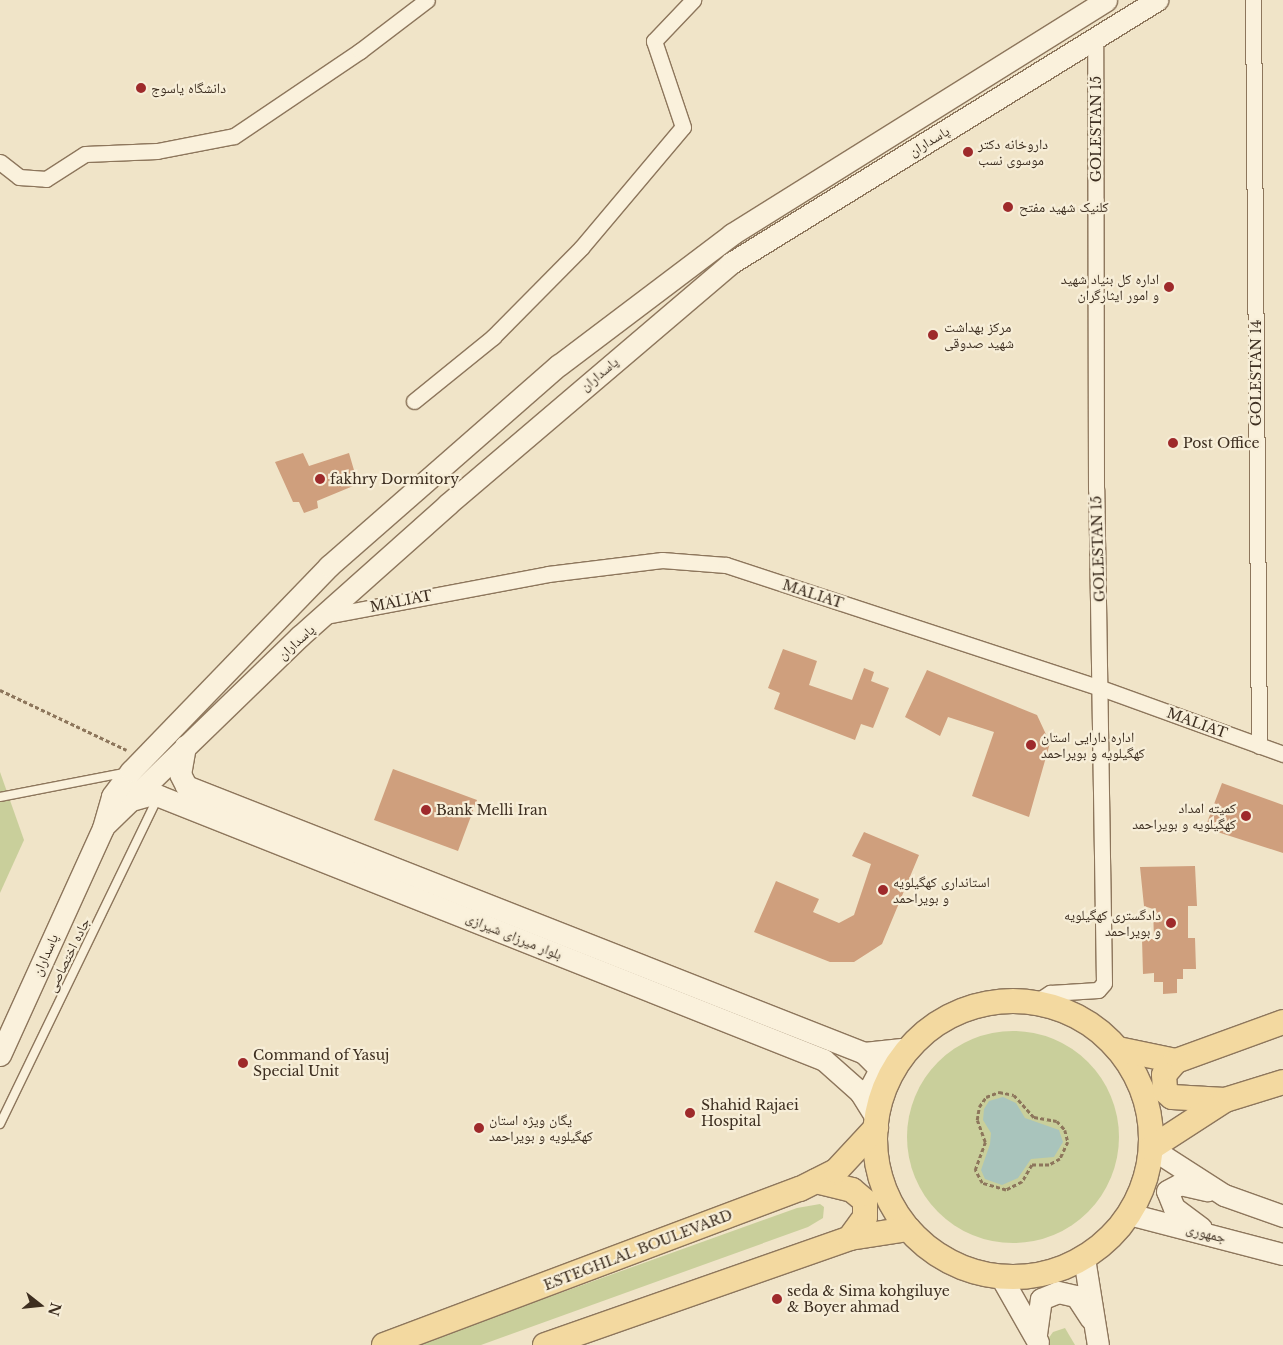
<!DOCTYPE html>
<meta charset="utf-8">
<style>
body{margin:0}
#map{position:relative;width:1283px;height:1345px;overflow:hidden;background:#f0e4c8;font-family:"Libre Baskerville","Noto Naskh Arabic",serif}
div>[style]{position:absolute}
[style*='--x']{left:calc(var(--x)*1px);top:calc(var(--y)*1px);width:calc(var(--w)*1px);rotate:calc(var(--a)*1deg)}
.green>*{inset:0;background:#c9cf9b}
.round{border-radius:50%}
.water>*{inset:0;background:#a9c4bc}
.building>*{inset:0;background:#cf9f7d}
.path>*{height:2.5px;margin-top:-1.25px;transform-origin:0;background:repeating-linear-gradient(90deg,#8d765c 0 4px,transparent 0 6.5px)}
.roads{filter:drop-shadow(1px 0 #8d765c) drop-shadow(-1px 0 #8d765c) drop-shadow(0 1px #8d765c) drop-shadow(0 -1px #8d765c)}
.service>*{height:8px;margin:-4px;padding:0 4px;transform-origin:4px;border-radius:4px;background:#faf1dc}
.minor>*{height:15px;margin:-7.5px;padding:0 7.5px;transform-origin:7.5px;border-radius:7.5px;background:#faf1dc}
.secondary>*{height:21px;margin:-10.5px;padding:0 10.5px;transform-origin:10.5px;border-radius:10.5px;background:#faf1dc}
.primary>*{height:24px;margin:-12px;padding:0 12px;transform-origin:12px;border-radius:12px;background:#f3d9a0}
.primary>.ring{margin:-12px;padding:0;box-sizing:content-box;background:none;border:24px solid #f3d9a0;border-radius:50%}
.dots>*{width:14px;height:14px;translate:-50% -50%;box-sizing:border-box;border:2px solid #f7eed8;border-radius:50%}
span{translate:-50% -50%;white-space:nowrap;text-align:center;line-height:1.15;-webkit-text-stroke:4.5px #f7eed8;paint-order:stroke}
.poi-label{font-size:14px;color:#3d2e20}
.left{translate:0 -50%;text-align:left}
.right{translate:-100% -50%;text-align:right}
.street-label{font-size:14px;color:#3d2e20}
.north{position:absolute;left:15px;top:1280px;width:50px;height:50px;-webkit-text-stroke:4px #f7eed8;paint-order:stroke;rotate:106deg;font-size:14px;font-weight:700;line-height:20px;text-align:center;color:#3d2e20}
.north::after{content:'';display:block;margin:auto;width:18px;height:22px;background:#3d2e20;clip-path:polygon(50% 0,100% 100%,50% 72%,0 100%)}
</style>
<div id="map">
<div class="green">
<i style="clip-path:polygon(0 772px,24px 840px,0 893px)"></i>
<i class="round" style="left:907px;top:1031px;width:212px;height:212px"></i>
<i style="clip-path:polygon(820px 1204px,824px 1207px,823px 1218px,808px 1227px,481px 1345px,415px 1345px,797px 1208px)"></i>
<i style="clip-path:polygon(1065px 1328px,1075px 1345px,1049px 1345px,1048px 1339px,1053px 1332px)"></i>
</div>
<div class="water">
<i style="clip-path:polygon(1003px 1097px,1016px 1103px,1025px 1118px,1059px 1130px,1063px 1142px,1054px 1157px,1031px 1159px,1018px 1178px,1002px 1185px,985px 1179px,981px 1170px,990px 1144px,991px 1133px,983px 1120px,984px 1109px,989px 1101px)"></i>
</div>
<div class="building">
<i style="clip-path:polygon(303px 453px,309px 466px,349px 453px,358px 484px,317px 501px,318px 508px,304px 513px,299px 502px,293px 502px,275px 462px)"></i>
<i style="clip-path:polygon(783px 649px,817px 661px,809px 685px,852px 700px,864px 668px,874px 672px,871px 681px,889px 688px,873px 728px,861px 724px,855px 740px,774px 709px,780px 693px,768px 688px)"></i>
<i style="clip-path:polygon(927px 670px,1037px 715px,1050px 743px,1029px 817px,972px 796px,994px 732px,948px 717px,940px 736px,905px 717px)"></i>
<i style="clip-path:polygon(393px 769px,477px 800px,458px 851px,374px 820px)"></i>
<i style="clip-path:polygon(1222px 783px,1283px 805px,1283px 853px,1205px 828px)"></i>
<i style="clip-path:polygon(864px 832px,919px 855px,882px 944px,854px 962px,830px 962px,754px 932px,776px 881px,819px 899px,813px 912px,839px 923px,854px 915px,871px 864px,852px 856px)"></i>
<i style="clip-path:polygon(1195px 866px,1197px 906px,1188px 906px,1188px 938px,1195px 938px,1196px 969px,1183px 969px,1183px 979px,1177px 979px,1177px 993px,1163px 994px,1163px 982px,1154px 982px,1154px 973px,1143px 974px,1142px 939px,1154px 939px,1153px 909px,1144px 906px,1140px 867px)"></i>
</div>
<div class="path">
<i style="--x:0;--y:690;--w:140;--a:25.3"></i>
<i style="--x:999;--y:1092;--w:15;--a:11"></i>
<i style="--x:1014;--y:1095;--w:30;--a:48"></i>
<i style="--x:1034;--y:1117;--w:23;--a:10"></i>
<i style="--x:1057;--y:1121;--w:12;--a:48"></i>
<i style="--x:1065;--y:1130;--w:12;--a:76"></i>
<i style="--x:1068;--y:1142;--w:19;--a:115"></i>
<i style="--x:1060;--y:1159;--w:13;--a:151"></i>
<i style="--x:1049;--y:1165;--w:17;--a:180"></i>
<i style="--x:1032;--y:1165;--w:20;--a:120"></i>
<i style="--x:1022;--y:1182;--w:18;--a:153"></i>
<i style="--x:1006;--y:1190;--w:25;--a:-164"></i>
<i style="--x:982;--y:1183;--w:15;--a:-118"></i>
<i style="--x:975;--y:1170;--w:30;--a:-70"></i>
<i style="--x:985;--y:1142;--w:23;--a:-110"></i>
<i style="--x:977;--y:1120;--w:13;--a:-81"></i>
<i style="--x:979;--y:1107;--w:12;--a:-55"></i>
<i style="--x:986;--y:1097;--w:14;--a:-21"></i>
</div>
<div class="roads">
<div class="service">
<i style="--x:0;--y:797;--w:125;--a:-11"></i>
<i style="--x:0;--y:1124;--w:363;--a:-64.2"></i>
</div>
<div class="minor">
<i style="--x:1253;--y:0;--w:746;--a:89.54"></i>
<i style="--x:0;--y:162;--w:24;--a:38"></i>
<i style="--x:19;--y:177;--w:27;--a:4"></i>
<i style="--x:46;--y:179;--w:46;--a:-32.7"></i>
<i style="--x:85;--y:154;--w:72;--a:-2.4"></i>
<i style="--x:157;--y:151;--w:78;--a:-11"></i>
<i style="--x:234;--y:136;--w:152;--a:-34"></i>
<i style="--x:360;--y:51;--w:84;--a:-37.3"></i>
<i style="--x:414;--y:401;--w:102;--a:-39"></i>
<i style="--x:493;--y:337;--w:125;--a:-45.3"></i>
<i style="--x:581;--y:248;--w:158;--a:-49.9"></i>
<i style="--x:683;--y:127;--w:91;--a:-108.6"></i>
<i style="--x:654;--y:41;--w:57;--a:-46.4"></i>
<i style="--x:326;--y:616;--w:226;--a:-10.7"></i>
<i style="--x:548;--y:574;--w:115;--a:-7"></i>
<i style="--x:662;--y:560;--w:64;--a:4.5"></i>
<i style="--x:726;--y:565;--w:395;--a:18.2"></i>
<i style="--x:1101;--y:688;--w:194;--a:19.9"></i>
<i style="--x:1036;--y:1002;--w:17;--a:-33"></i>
<i style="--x:1050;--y:993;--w:48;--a:-3.6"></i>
<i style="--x:1098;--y:990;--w:9;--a:-49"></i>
<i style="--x:1104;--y:983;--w:494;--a:-90.9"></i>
<i style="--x:1096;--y:489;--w:449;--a:-90.1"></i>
</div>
<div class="secondary">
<i style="--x:185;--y:746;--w:28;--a:100"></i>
<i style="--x:180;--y:774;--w:13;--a:63"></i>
<i style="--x:186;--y:786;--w:729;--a:21.49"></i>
<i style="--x:864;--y:1053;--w:45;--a:-6.3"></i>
<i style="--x:128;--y:801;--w:25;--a:-16"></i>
<i style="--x:152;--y:794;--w:7;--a:16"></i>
<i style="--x:159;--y:796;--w:715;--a:21.65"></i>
<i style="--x:824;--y:1060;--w:48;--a:41.6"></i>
<i style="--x:860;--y:1092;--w:32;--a:58"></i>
<i style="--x:106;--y:824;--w:270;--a:-44.1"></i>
<i style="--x:300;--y:636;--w:198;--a:-41.7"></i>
<i style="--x:448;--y:504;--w:372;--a:-40.4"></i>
<i style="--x:731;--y:263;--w:501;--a:-31.69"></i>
<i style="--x:0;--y:1055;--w:249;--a:-65.6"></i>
<i style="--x:103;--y:828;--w:33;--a:-74"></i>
<i style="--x:112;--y:796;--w:31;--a:-53"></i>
<i style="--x:131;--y:771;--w:285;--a:-46"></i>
<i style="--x:329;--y:566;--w:305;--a:-41.2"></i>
<i style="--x:559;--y:365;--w:217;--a:-37.1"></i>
<i style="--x:732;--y:234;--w:441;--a:-32"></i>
<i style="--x:860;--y:1092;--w:11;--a:-22"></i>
<i style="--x:870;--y:1088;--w:21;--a:-62"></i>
<i style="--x:880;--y:1069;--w:23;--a:-135"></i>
<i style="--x:1151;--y:1148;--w:87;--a:32.8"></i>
<i style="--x:1224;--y:1195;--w:63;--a:19.6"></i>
<i style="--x:1129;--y:1214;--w:159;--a:14.6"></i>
<i style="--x:1201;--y:1228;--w:34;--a:-143"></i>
<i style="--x:1174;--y:1208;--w:18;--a:-112"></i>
<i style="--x:1167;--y:1191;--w:15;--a:-28"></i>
<i style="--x:1180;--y:1184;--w:28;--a:13"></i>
<i style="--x:1084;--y:1258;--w:88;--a:80.9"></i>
<i style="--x:1001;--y:1277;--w:75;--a:60.4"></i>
<i style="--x:1036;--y:1334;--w:35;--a:-82"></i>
<i style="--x:1041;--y:1299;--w:18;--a:-22"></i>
<i style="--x:1058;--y:1292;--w:18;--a:13"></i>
<i style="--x:1076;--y:1296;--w:27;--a:57"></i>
</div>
<div class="primary">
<i class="ring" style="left:875px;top:1001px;width:252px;height:252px"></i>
<i style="--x:1118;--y:1049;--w:59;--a:11.7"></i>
<i style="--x:1176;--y:1061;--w:114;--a:-20"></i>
<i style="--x:1176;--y:1061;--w:18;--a:131"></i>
<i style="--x:1164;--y:1075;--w:16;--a:86"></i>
<i style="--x:1165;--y:1091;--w:9;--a:41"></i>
<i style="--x:1172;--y:1097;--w:53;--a:3.2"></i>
<i style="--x:1151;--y:1148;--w:88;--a:-33"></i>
<i style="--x:1225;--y:1100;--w:61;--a:-17.2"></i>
<i style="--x:816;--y:1181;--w:37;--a:14"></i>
<i style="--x:852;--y:1190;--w:17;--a:40"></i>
<i style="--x:865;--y:1201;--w:16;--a:90"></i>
<i style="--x:865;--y:1217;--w:26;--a:126"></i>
<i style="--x:384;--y:1345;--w:444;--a:-20.6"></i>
<i style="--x:800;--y:1189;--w:40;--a:-26.6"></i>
<i style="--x:836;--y:1171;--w:59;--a:-47.1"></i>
<i style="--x:545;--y:1345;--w:323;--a:-19.3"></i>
<i style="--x:850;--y:1238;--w:59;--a:-8.8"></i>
</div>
</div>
<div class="dots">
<i style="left:141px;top:88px;background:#9e2a2b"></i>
<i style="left:968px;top:152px;background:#9e2a2b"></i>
<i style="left:1008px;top:207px;background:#9e2a2b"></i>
<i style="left:1169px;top:287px;background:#9e2a2b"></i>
<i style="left:933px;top:335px;background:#9e2a2b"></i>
<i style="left:1173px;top:443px;background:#9e2a2b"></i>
<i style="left:320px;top:479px;background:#9e2a2b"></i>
<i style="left:1031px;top:745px;background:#9e2a2b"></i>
<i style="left:426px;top:810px;background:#9e2a2b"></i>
<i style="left:1246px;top:816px;background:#9e2a2b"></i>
<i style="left:883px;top:890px;background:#9e2a2b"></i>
<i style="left:1171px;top:923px;background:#9e2a2b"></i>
<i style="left:243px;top:1063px;background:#9e2a2b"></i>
<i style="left:690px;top:1113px;background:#9e2a2b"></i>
<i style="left:479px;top:1128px;background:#9e2a2b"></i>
<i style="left:777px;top:1299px;background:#9e2a2b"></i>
</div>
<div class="poi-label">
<span class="left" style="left:151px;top:88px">دانشگاه یاسوج</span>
<span class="left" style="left:978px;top:152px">داروخانه دكتر<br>موسوی نسب</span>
<span class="left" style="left:1019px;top:207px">کلنیک شهید مفتح</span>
<span class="right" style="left:1159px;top:287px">اداره کل بنیاد شهید<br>و امور ایثارگران</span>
<span class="left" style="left:944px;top:335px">مرکز بهداشت<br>شهید صدوقی</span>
<span class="left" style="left:1183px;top:443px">Post Office</span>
<span class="left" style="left:330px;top:479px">fakhry Dormitory</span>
<span class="left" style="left:1041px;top:745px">اداره دارایی استان<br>کهگیلویه و بویراحمد</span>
<span class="right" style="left:1236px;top:816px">کمیته امداد<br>کهگیلویه و بویراحمد</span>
<span class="left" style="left:436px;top:810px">Bank Melli Iran</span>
<span class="left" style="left:893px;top:890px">استانداری کهگیلویه<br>و بویراحمد</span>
<span class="right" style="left:1161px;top:923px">دادگستری کهگیلویه<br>و بویراحمد</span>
<span class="left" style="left:253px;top:1063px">Command of Yasuj<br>Special Unit</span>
<span class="left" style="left:701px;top:1113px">Shahid Rajaei<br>Hospital</span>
<span class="left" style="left:489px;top:1128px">یگان ویژه استان<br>کهگیلویه و بویراحمد</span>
<span class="left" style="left:787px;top:1299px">seda &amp; Sima kohgiluye<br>&amp; Boyer ahmad</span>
</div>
<div class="street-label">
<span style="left:1096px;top:129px;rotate:-90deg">GOLESTAN 15</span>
<span style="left:929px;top:141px;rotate:-31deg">پاسداران</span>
<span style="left:1256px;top:373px;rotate:-90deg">GOLESTAN 14</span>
<span style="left:599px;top:374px;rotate:-40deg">پاسداران</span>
<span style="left:1098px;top:549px;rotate:-92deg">GOLESTAN 15</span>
<span style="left:813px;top:594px;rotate:18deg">MALIAT</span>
<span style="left:401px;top:601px;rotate:-11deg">MALIAT</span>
<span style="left:296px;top:642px;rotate:-42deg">پاسداران</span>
<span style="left:1197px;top:723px;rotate:20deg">MALIAT</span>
<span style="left:514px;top:936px;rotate:22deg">بلوار میرزای شیرازی</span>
<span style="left:45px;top:955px;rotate:-66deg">پاسداران</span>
<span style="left:68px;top:955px;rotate:-64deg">جاده اختصاصی</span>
<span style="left:1206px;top:1233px;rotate:14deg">جمهوری</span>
<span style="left:638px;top:1250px;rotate:-21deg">ESTEGHLAL BOULEVARD</span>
</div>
<div class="north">N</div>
</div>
